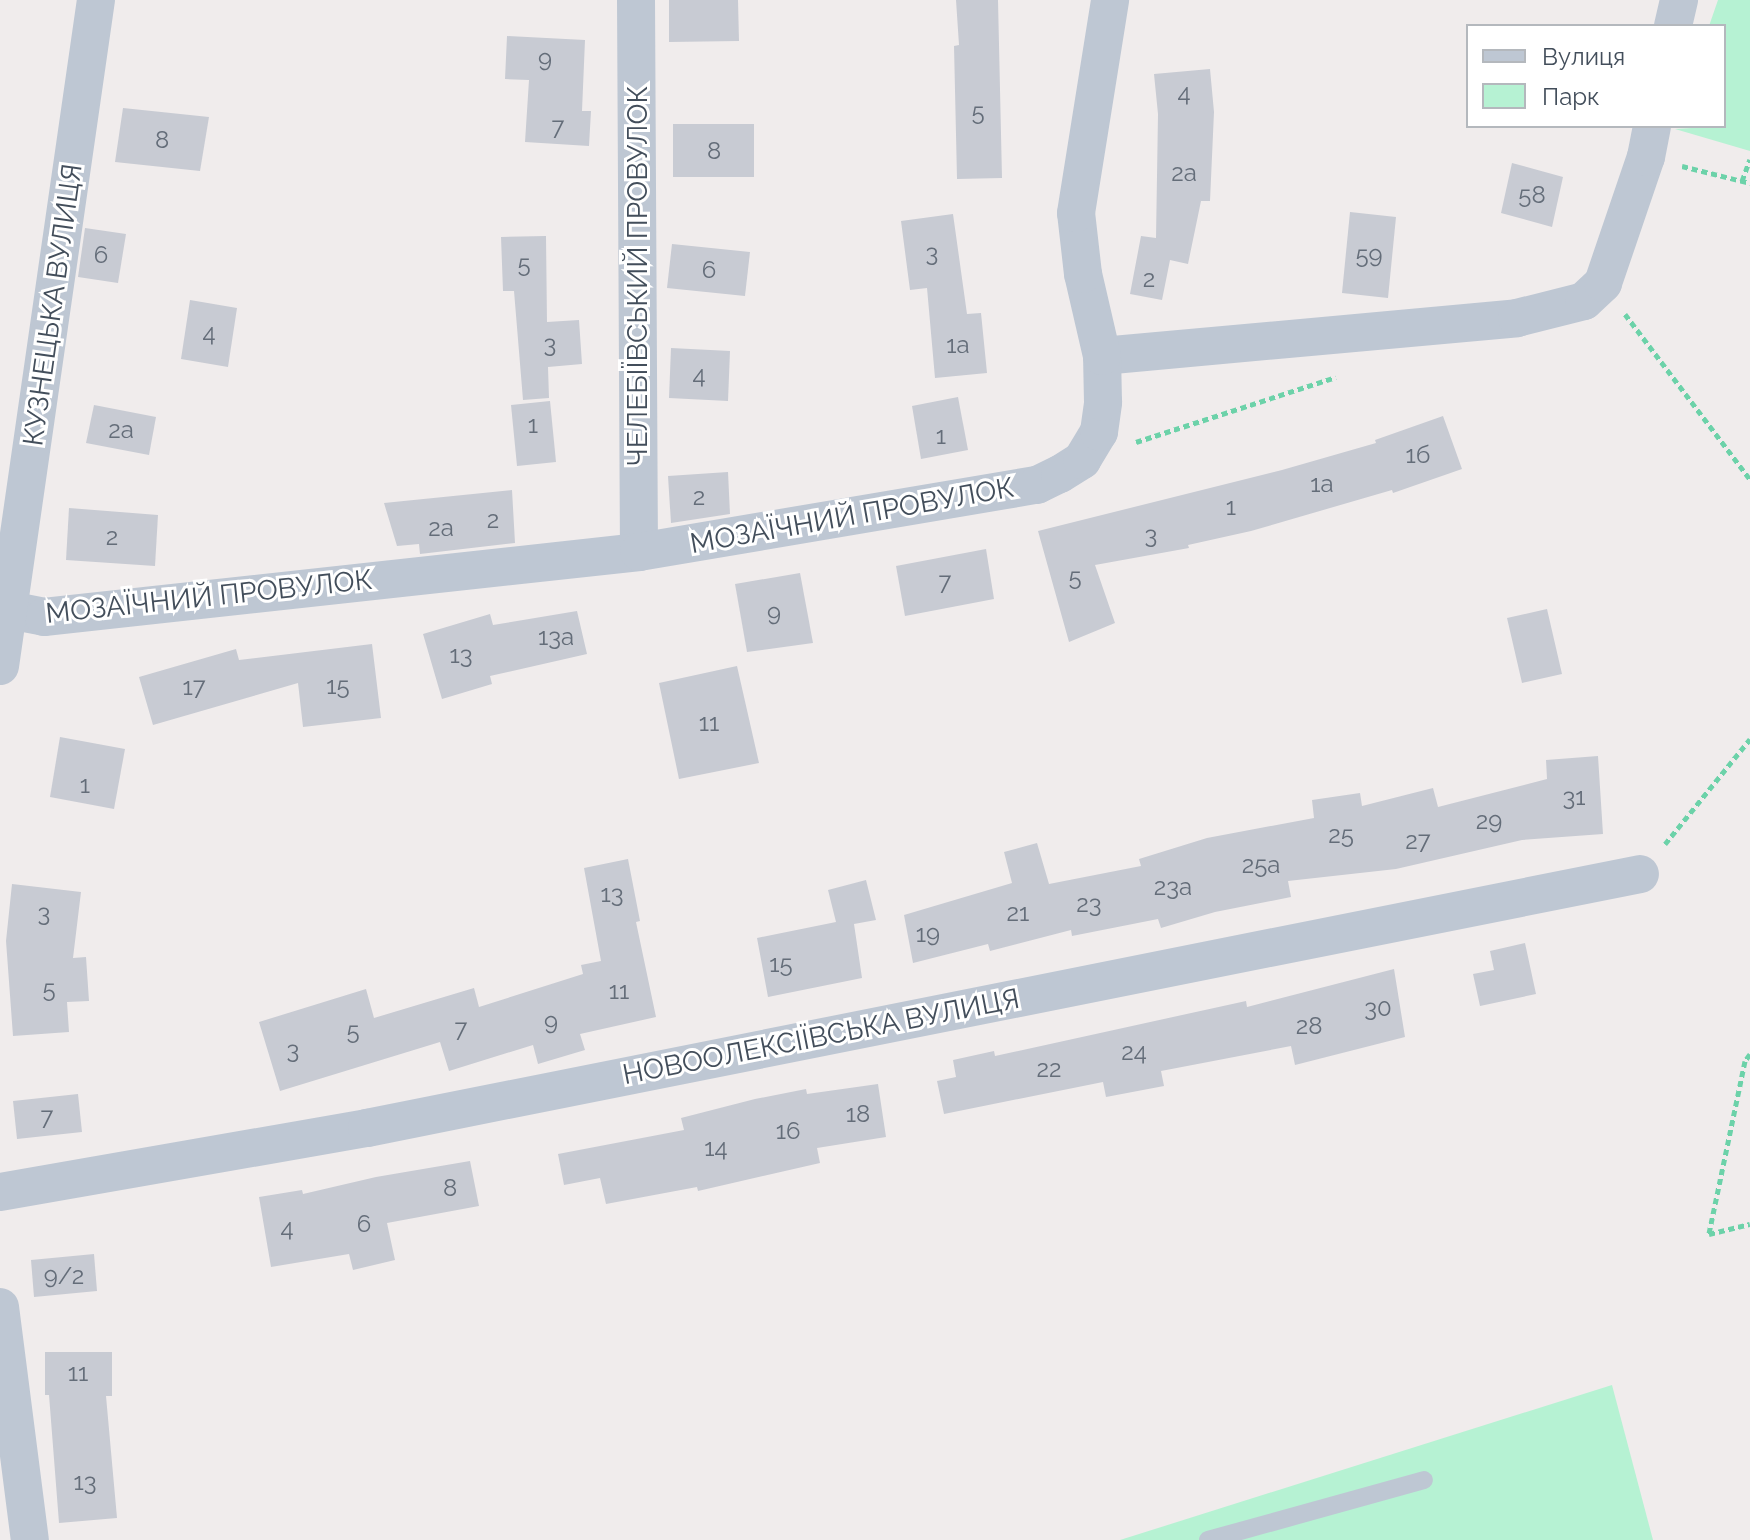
<!DOCTYPE html>
<meta charset="utf-8">
<style>
body{margin:0}
#map{position:relative;width:1750px;height:1540px;overflow:hidden;background:#f0ecec;font-family:Raleway,sans-serif}
div>[style]{position:absolute}
[style*='--x']{left:calc(var(--x)*1px);top:calc(var(--y)*1px);width:calc(var(--w)*1px);rotate:calc(var(--a)*1deg)}
.green>*{inset:0;background:#b6f2d3}
.building>*{inset:0;background:#c8cbd3}
.path>*{height:5px;margin-top:-2.5px;transform-origin:0;background:repeating-linear-gradient(90deg,#6cd2a9 0 6px,transparent 0 10px)}
.lane>*{height:18px;margin:-9px;padding:0 9px;transform-origin:9px;border-radius:9px;background:#bec7d3}
.street>*{height:38px;margin:-19px;padding:0 19px;transform-origin:19px;border-radius:19px;background:#bec7d3}
span{translate:-50% -50%;white-space:nowrap;text-align:center;line-height:1.15;-webkit-text-stroke:6px #fff;paint-order:stroke}
.number-label{font-size:24px;color:#646d79}
.number-label span{-webkit-text-stroke-width:0}
.street-label{font-size:28px;color:#434e5b}
.legend{position:absolute;left:1466px;top:24px;width:260px;height:104px;box-sizing:border-box;background:#fff;border:2px solid #b4b8bd;margin:0;padding:10px 14px;list-style:none;font-size:24px;color:#434e5b}
.legend li{display:flex;align-items:center;gap:16px;height:40px}
.legend b{width:40px;border:2px solid #b4b8bd}
</style>
<div id="map">
<div class="green">
<i style="clip-path:polygon(1718px 0,1750px 0,1750px 151px,1675px 129px,1724px 126px,1724px 26px,1709px 26px)"></i>
<i style="clip-path:polygon(1612px 1385px,1653px 1540px,1120px 1540px)"></i>
</div>
<div class="building">
<i style="clip-path:polygon(669px 0,738px 0,739px 41px,669px 42px)"></i>
<i style="clip-path:polygon(956px 0,998px 0,1002px 178px,957px 179px,954px 46px,959px 45px)"></i>
<i style="clip-path:polygon(507px 36px,585px 40px,582px 111px,591px 111px,589px 146px,525px 142px,529px 80px,505px 79px)"></i>
<i style="clip-path:polygon(1210px 69px,1214px 112px,1210px 201px,1201px 201px,1188px 264px,1170px 260px,1162px 300px,1130px 294px,1141px 236px,1156px 238px,1158px 114px,1154px 74px)"></i>
<i style="clip-path:polygon(123px 108px,209px 117px,200px 171px,115px 162px)"></i>
<i style="clip-path:polygon(673px 124px,754px 124px,754px 177px,673px 177px)"></i>
<i style="clip-path:polygon(1512px 163px,1563px 177px,1552px 227px,1501px 213px)"></i>
<i style="clip-path:polygon(1350px 212px,1396px 217px,1388px 298px,1342px 293px)"></i>
<i style="clip-path:polygon(953px 214px,967px 314px,981px 313px,987px 373px,935px 378px,927px 288px,910px 290px,901px 221px)"></i>
<i style="clip-path:polygon(85px 228px,126px 234px,118px 283px,78px 277px)"></i>
<i style="clip-path:polygon(546px 236px,547px 322px,579px 320px,582px 364px,548px 367px,549px 398px,523px 400px,514px 291px,503px 291px,501px 237px)"></i>
<i style="clip-path:polygon(672px 244px,750px 252px,745px 296px,667px 288px)"></i>
<i style="clip-path:polygon(190px 300px,237px 308px,228px 367px,181px 359px)"></i>
<i style="clip-path:polygon(671px 348px,730px 351px,728px 401px,669px 398px)"></i>
<i style="clip-path:polygon(958px 397px,968px 450px,921px 459px,912px 406px)"></i>
<i style="clip-path:polygon(550px 401px,556px 462px,517px 466px,511px 405px)"></i>
<i style="clip-path:polygon(94px 405px,156px 417px,149px 455px,86px 443px)"></i>
<i style="clip-path:polygon(1443px 416px,1462px 469px,1393px 493px,1392px 490px,1251px 531px,1188px 545px,1189px 548px,1095px 565px,1115px 623px,1069px 642px,1038px 531px,1282px 470px,1376px 443px,1375px 440px)"></i>
<i style="clip-path:polygon(728px 472px,730px 514px,671px 523px,668px 476px)"></i>
<i style="clip-path:polygon(512px 490px,515px 543px,420px 554px,419px 544px,397px 546px,384px 503px)"></i>
<i style="clip-path:polygon(69px 508px,158px 515px,155px 566px,66px 560px)"></i>
<i style="clip-path:polygon(986px 549px,994px 599px,905px 616px,896px 566px)"></i>
<i style="clip-path:polygon(800px 573px,813px 643px,747px 652px,735px 584px)"></i>
<i style="clip-path:polygon(1547px 609px,1562px 674px,1522px 683px,1507px 618px)"></i>
<i style="clip-path:polygon(577px 611px,587px 654px,490px 676px,492px 684px,442px 699px,423px 634px,490px 614px,493px 625px)"></i>
<i style="clip-path:polygon(372px 644px,381px 718px,303px 727px,298px 683px,153px 725px,139px 677px,236px 649px,239px 660px)"></i>
<i style="clip-path:polygon(737px 666px,759px 763px,679px 779px,659px 683px)"></i>
<i style="clip-path:polygon(60px 737px,125px 749px,114px 809px,50px 797px)"></i>
<i style="clip-path:polygon(1598px 756px,1603px 834px,1522px 840px,1396px 869px,1288px 881px,1291px 897px,1215px 912px,1161px 928px,1158px 919px,1072px 936px,1071px 930px,990px 951px,988px 944px,913px 963px,904px 915px,1012px 883px,1004px 852px,1037px 843px,1049px 884px,1141px 866px,1139px 859px,1207px 838px,1314px 818px,1312px 800px,1360px 793px,1362px 806px,1433px 788px,1438px 807px,1547px 779px,1546px 760px)"></i>
<i style="clip-path:polygon(628px 859px,640px 921px,636px 922px,656px 1017px,580px 1034px,585px 1050px,538px 1064px,533px 1045px,449px 1071px,440px 1042px,280px 1091px,259px 1022px,366px 989px,374px 1018px,474px 988px,479px 1007px,583px 974px,581px 965px,601px 961px,584px 868px)"></i>
<i style="clip-path:polygon(866px 880px,876px 920px,854px 924px,862px 978px,768px 997px,757px 938px,836px 922px,828px 890px)"></i>
<i style="clip-path:polygon(12px 884px,81px 892px,73px 958px,86px 957px,89px 1001px,67px 1002px,69px 1032px,13px 1036px,6px 941px)"></i>
<i style="clip-path:polygon(1525px 943px,1536px 994px,1480px 1006px,1473px 974px,1494px 970px,1490px 951px)"></i>
<i style="clip-path:polygon(1394px 969px,1405px 1037px,1295px 1065px,1291px 1046px,1161px 1071px,1164px 1086px,1106px 1097px,1103px 1082px,944px 1114px,937px 1081px,956px 1077px,953px 1060px,994px 1051px,995px 1056px,1246px 1001px,1247px 1007px)"></i>
<i style="clip-path:polygon(878px 1084px,886px 1137px,817px 1148px,820px 1163px,698px 1191px,697px 1187px,606px 1204px,600px 1178px,564px 1185px,558px 1154px,684px 1130px,681px 1118px,755px 1099px,806px 1089px,807px 1094px)"></i>
<i style="clip-path:polygon(78px 1094px,82px 1132px,17px 1139px,13px 1101px)"></i>
<i style="clip-path:polygon(470px 1161px,479px 1206px,387px 1223px,395px 1260px,353px 1270px,349px 1254px,271px 1267px,259px 1197px,302px 1190px,303px 1194px,376px 1177px)"></i>
<i style="clip-path:polygon(94px 1254px,97px 1291px,34px 1297px,31px 1260px)"></i>
<i style="clip-path:polygon(45px 1352px,112px 1352px,112px 1396px,106px 1396px,117px 1518px,59px 1523px,49px 1395px,45px 1395px)"></i>
</div>
<div class="path">
<i style="--x:1682;--y:166;--w:70;--a:14"></i>
<i style="--x:1742;--y:181;--w:23;--a:-70"></i>
<i style="--x:1625;--y:314;--w:207;--a:52.9"></i>
<i style="--x:1136;--y:442;--w:210;--a:-18"></i>
<i style="--x:1665;--y:844;--w:135;--a:-51"></i>
<i style="--x:1750;--y:1054;--w:9;--a:126"></i>
<i style="--x:1745;--y:1061;--w:177;--a:101.8"></i>
<i style="--x:1709;--y:1234;--w:42;--a:-13.7"></i>
</div>
<div class="lane">
<i style="--x:1208;--y:1540;--w:224;--a:-15.5"></i>
</div>
<div class="street">
<i style="--x:636;--y:0;--w:552;--a:89.69"></i>
<i style="--x:1673;--y:26;--w:27;--a:-77"></i>
<i style="--x:1102;--y:356;--w:417;--a:-5.2"></i>
<i style="--x:1517;--y:318;--w:69;--a:-14.2"></i>
<i style="--x:1584;--y:301;--w:26;--a:-43"></i>
<i style="--x:1603;--y:283;--w:133;--a:-71.2"></i>
<i style="--x:1646;--y:157;--w:32;--a:-79"></i>
<i style="--x:0;--y:603;--w:11;--a:38"></i>
<i style="--x:9;--y:610;--w:36;--a:11"></i>
<i style="--x:44;--y:617;--w:599;--a:-6.23"></i>
<i style="--x:639;--y:552;--w:404;--a:-9.6"></i>
<i style="--x:1037;--y:485;--w:25;--a:-26"></i>
<i style="--x:1060;--y:474;--w:26;--a:-32"></i>
<i style="--x:1082;--y:460;--w:33;--a:-59"></i>
<i style="--x:1099;--y:432;--w:30;--a:-82"></i>
<i style="--x:1103;--y:402;--w:46;--a:-91.2"></i>
<i style="--x:1102;--y:356;--w:84;--a:-103"></i>
<i style="--x:1083;--y:274;--w:61;--a:-96.5"></i>
<i style="--x:1076;--y:213;--w:216;--a:-80.9"></i>
<i style="--x:0;--y:666;--w:673;--a:-81.8"></i>
<i style="--x:0;--y:1192;--w:373;--a:-9.9"></i>
<i style="--x:367;--y:1128;--w:1298;--a:-11.28"></i>
<i style="--x:0;--y:1307;--w:235;--a:82.7"></i>
</div>
<div class="number-label">
<span style="left:545px;top:59px">9</span>
<span style="left:1184px;top:93px">4</span>
<span style="left:978px;top:112px">5</span>
<span style="left:558px;top:127px">7</span>
<span style="left:162px;top:140px">8</span>
<span style="left:714px;top:151px">8</span>
<span style="left:1184px;top:173px">2а</span>
<span style="left:1532px;top:195px">58</span>
<span style="left:932px;top:253px">3</span>
<span style="left:101px;top:255px">6</span>
<span style="left:1369px;top:255px">59</span>
<span style="left:524px;top:264px">5</span>
<span style="left:709px;top:270px">6</span>
<span style="left:1149px;top:279px">2</span>
<span style="left:209px;top:333px">4</span>
<span style="left:550px;top:344px">3</span>
<span style="left:958px;top:345px">1а</span>
<span style="left:699px;top:375px">4</span>
<span style="left:533px;top:425px">1</span>
<span style="left:121px;top:430px">2а</span>
<span style="left:941px;top:436px">1</span>
<span style="left:1418px;top:455px">1б</span>
<span style="left:1322px;top:484px">1а</span>
<span style="left:699px;top:497px">2</span>
<span style="left:1231px;top:507px">1</span>
<span style="left:493px;top:520px">2</span>
<span style="left:441px;top:528px">2а</span>
<span style="left:1151px;top:535px">3</span>
<span style="left:112px;top:537px">2</span>
<span style="left:1075px;top:577px">5</span>
<span style="left:945px;top:582px">7</span>
<span style="left:774px;top:613px">9</span>
<span style="left:556px;top:637px">13а</span>
<span style="left:461px;top:655px">13</span>
<span style="left:338px;top:686px">15</span>
<span style="left:194px;top:687px">17</span>
<span style="left:709px;top:723px">11</span>
<span style="left:85px;top:785px">1</span>
<span style="left:1574px;top:797px">31</span>
<span style="left:1489px;top:821px">29</span>
<span style="left:1341px;top:835px">25</span>
<span style="left:1418px;top:841px">27</span>
<span style="left:1261px;top:865px">25а</span>
<span style="left:1173px;top:887px">23а</span>
<span style="left:612px;top:894px">13</span>
<span style="left:1089px;top:904px">23</span>
<span style="left:44px;top:913px">3</span>
<span style="left:1018px;top:913px">21</span>
<span style="left:928px;top:934px">19</span>
<span style="left:781px;top:964px">15</span>
<span style="left:49px;top:989px">5</span>
<span style="left:619px;top:991px">11</span>
<span style="left:1378px;top:1008px">30</span>
<span style="left:551px;top:1022px">9</span>
<span style="left:1309px;top:1026px">28</span>
<span style="left:461px;top:1029px">7</span>
<span style="left:353px;top:1031px">5</span>
<span style="left:293px;top:1050px">3</span>
<span style="left:1134px;top:1052px">24</span>
<span style="left:1049px;top:1069px">22</span>
<span style="left:858px;top:1114px">18</span>
<span style="left:47px;top:1117px">7</span>
<span style="left:788px;top:1131px">16</span>
<span style="left:716px;top:1148px">14</span>
<span style="left:450px;top:1188px">8</span>
<span style="left:364px;top:1224px">6</span>
<span style="left:287px;top:1228px">4</span>
<span style="left:64px;top:1276px">9/2</span>
<span style="left:78px;top:1373px">11</span>
<span style="left:85px;top:1482px">13</span>
</div>
<div class="street-label">
<span style="left:638px;top:276px;rotate:-90deg">ЧЕЛЕБІЇВСЬКИЙ ПРОВУЛОК</span>
<span style="left:53px;top:305px;rotate:-82deg">КУЗНЕЦЬКА ВУЛИЦЯ</span>
<span style="left:852px;top:516px;rotate:-10deg">МОЗАЇЧНИЙ ПРОВУЛОК</span>
<span style="left:209px;top:597px;rotate:-6deg">МОЗАЇЧНИЙ ПРОВУЛОК</span>
<span style="left:821px;top:1037px;rotate:-11deg">НОВООЛЕКСІЇВСЬКА ВУЛИЦЯ</span>
</div>
<ul class="legend">
<li><b style="height:10px;background:#bec7d3"></b>Вулиця</li>
<li><b style="height:22px;background:#b6f2d3"></b>Парк</li>
</ul>
</div>
